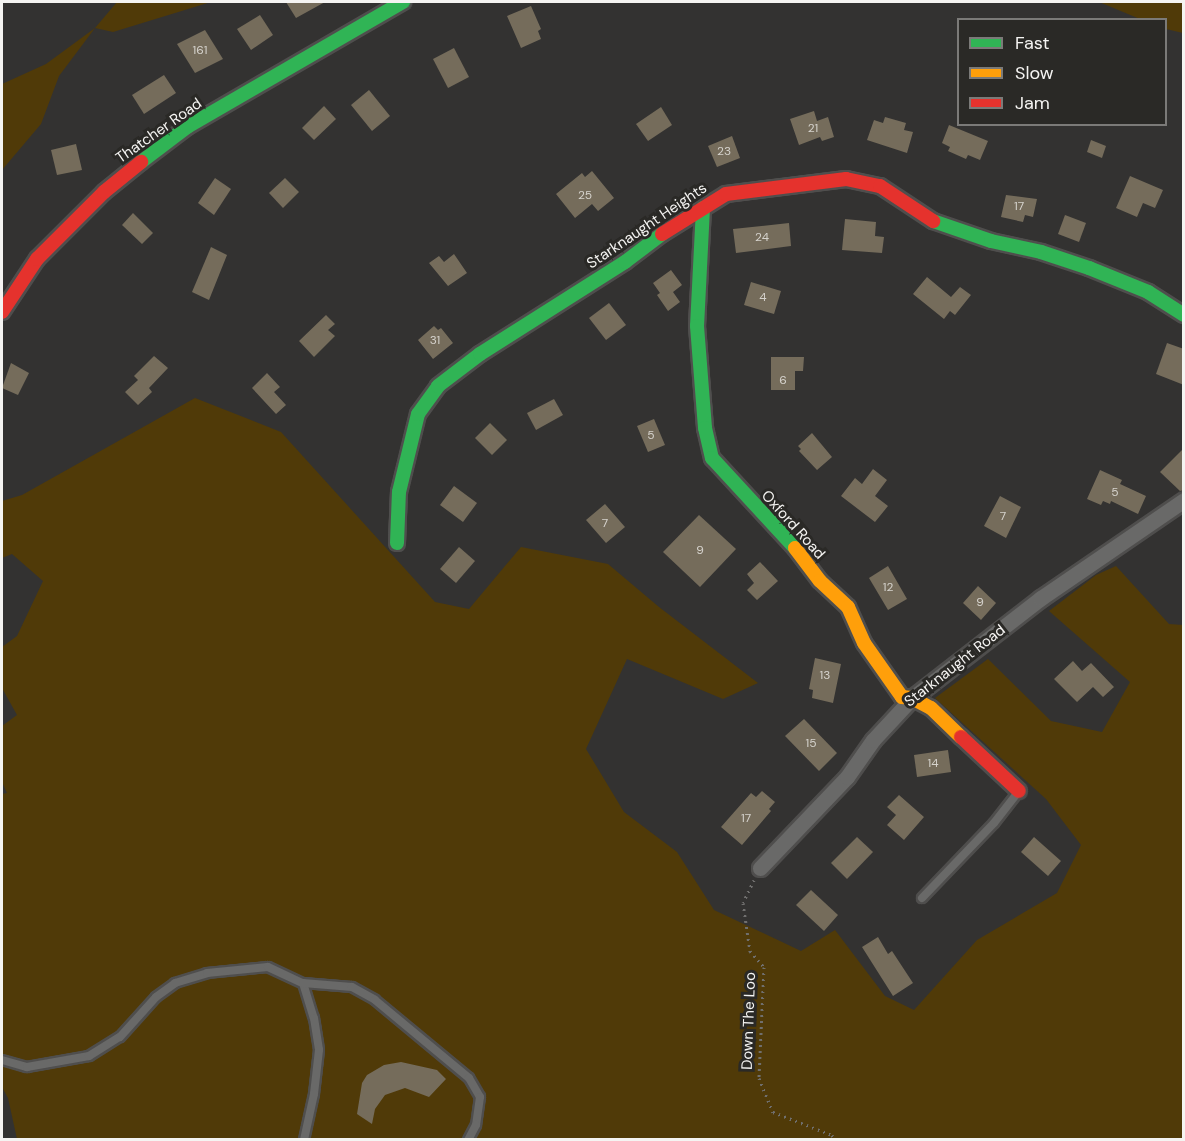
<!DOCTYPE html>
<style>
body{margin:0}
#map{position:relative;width:1185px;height:1141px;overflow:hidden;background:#333231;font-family:"DM Sans",sans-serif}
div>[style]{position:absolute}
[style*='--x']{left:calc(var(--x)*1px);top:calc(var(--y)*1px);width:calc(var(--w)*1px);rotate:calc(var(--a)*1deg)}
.green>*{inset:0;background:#503a08}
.building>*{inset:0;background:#756c5b}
.path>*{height:3px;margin-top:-1.5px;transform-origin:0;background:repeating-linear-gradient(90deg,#706f6e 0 1.5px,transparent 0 6px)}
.roads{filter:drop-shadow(2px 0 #4f4e4d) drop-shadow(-2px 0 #4f4e4d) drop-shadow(0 2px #4f4e4d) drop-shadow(0 -2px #4f4e4d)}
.lane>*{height:8px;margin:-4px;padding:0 4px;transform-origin:4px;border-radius:4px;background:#696968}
.street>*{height:15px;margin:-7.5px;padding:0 7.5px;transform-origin:7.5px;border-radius:7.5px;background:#696968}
.fast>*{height:14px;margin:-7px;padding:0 7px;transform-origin:7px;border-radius:7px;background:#30b455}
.slow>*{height:14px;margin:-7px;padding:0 7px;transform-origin:7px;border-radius:7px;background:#ff9f0a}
.jam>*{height:14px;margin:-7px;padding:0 7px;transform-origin:7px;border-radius:7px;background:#e5322d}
span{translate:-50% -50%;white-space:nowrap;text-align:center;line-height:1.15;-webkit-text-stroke:6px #2a2926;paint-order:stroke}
.number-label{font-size:12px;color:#d5d2cc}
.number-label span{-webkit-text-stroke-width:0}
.street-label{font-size:15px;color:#f5f4f2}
.frame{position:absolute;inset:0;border:3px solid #f5f4f2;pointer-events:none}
.legend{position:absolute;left:957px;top:18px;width:210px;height:108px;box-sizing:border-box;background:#2a2926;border:2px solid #7b7a78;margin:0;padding:8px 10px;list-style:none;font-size:18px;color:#f5f4f2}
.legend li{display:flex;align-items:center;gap:12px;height:30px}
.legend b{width:30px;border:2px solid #7b7a78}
</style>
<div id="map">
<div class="green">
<i style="clip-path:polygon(117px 2px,211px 2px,113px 32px,95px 28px,59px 76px,41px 124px,2px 170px,2px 84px,46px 64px,95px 28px)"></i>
<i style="clip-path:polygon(1099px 2px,1183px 2px,1183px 33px,1166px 29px,1166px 20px,1140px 19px)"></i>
<i style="clip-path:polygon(195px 398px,281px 432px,435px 602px,469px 609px,521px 547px,608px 564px,659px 607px,758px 683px,723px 699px,627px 659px,586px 749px,624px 812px,677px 852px,714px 910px,801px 951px,835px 930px,885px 996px,914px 1010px,977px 940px,1057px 893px,1081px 845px,1046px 799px,935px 698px,988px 659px,1051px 721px,1102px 732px,1130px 682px,1049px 611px,1096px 575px,1116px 566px,1169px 624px,1183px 625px,1183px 1139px,17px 1139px,8px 1098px,2px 1087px,2px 794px,7px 793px,2px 782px,2px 726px,17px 715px,2px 688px,2px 647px,17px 636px,43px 581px,12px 554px,2px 558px,2px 501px,22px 495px)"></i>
</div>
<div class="building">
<i style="clip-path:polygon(286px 2px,325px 2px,296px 18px)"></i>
<i style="clip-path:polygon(531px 6px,541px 29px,538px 31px,541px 39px,521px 48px,507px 16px)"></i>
<i style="clip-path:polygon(260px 15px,273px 35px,251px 50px,237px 29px)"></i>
<i style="clip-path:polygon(205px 30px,223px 59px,195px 73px,177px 44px)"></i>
<i style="clip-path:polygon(454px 48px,469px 77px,448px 88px,433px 59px)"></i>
<i style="clip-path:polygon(164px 75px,176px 93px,144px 114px,132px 95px)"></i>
<i style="clip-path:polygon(369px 90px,390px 116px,372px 131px,351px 105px)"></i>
<i style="clip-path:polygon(324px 106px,336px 119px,314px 140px,302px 128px)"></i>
<i style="clip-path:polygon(661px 107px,672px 125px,648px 141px,636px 124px)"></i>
<i style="clip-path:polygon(814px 111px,817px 121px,828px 117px,834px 137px,822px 141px,820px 137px,799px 145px,790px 119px)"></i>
<i style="clip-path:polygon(885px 117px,906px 123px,904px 130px,913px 132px,907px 153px,867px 140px,874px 120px,883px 123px)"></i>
<i style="clip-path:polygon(949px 125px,988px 141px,980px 160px,968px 155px,966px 159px,948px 151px,950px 147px,942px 143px)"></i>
<i style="clip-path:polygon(732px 136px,740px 158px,717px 167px,708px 146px)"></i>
<i style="clip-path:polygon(1091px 140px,1106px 146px,1102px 158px,1087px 152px)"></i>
<i style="clip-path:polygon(76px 144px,82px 170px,57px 175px,51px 150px)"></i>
<i style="clip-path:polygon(592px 171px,614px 198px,598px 211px,592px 204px,575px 218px,556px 194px,582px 173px,585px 177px)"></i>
<i style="clip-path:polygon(1130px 176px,1163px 190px,1155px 208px,1143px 203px,1137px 217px,1116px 208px)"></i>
<i style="clip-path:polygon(215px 178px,231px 189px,214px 215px,198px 203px)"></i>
<i style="clip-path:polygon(285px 178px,299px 192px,283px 208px,269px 193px)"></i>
<i style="clip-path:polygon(1006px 195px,1037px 199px,1033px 217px,1025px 215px,1023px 222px,1001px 217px)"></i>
<i style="clip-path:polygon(133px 213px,153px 233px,142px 244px,122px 225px)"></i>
<i style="clip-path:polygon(1065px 215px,1086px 223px,1079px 242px,1058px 234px)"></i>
<i style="clip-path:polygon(845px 219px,876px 222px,875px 236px,884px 237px,882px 253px,842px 250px)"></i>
<i style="clip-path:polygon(789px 223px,791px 246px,736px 253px,733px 229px)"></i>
<i style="clip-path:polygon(211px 247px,227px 255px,209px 300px,192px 292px)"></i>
<i style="clip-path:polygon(454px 254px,467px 273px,448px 286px,429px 263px,439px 256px,444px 262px)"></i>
<i style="clip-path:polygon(671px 270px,682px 285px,673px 292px,680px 302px,668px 311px,657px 295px,660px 293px,653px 283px)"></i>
<i style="clip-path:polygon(927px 277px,951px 297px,960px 287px,971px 295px,955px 315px,950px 311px,944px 319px,913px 294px)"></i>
<i style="clip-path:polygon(751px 282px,781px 291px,774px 314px,744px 305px)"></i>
<i style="clip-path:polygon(609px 303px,626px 325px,606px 340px,589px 318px)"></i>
<i style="clip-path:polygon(326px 315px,335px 324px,328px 330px,335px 336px,314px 357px,299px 341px)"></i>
<i style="clip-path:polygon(434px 326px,438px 330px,441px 328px,453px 343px,433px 359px,418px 340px)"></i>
<i style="clip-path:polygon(1167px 343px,1184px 349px,1184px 385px,1156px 374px)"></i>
<i style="clip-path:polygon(154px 356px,168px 368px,149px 388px,152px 392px,138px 405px,125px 392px,138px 380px,134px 376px)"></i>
<i style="clip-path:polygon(771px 357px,804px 357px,803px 371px,795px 371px,795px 390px,771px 390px)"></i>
<i style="clip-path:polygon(11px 363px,29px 373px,18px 395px,2px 388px)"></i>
<i style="clip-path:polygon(267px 373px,280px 387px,274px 392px,286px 405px,276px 414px,252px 388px)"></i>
<i style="clip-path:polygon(554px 399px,563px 415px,536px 430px,527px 413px)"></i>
<i style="clip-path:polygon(654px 419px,665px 445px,648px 452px,637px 426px)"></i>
<i style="clip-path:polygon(490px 423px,507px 440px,492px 455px,475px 438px)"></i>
<i style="clip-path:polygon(812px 433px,832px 457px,817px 470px,799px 451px,801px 449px,798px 446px)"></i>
<i style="clip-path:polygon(1184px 448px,1184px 490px,1180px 491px,1160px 472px)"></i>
<i style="clip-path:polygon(873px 469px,887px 480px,875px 496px,888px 506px,875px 522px,841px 496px,855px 478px,862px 484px)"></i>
<i style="clip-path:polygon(1100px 470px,1122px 480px,1120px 484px,1146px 496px,1138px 514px,1111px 501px,1110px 504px,1103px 501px,1101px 505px,1087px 499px)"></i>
<i style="clip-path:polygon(454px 486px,477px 503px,463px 522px,440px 505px)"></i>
<i style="clip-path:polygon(1000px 496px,1021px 507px,1006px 538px,984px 526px)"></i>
<i style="clip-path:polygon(605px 504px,625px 527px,606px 543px,586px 520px)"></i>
<i style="clip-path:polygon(699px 515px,736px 549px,700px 587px,663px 552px)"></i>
<i style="clip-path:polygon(459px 547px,475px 561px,456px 583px,440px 569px)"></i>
<i style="clip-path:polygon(760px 562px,778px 581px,757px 600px,747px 590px,754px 583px,747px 574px)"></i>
<i style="clip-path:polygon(888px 566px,907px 599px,888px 610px,869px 578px)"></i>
<i style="clip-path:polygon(978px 586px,996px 603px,981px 620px,963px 603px)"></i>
<i style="clip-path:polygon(815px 658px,841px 664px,833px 703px,812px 698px,813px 690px,809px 689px)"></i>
<i style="clip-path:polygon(1073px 661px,1082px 671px,1091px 663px,1114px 687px,1103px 697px,1093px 687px,1077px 702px,1054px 679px)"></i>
<i style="clip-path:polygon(804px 719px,837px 753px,819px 771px,785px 736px)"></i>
<i style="clip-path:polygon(948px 750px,951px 772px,917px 777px,914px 755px)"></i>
<i style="clip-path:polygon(762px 791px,775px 802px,769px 809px,771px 811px,742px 845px,721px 827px,751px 793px,756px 797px)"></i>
<i style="clip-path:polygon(899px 795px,924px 817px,904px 840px,887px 825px,896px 815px,887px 807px)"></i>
<i style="clip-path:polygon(857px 837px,873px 852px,847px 879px,831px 863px)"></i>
<i style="clip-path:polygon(1034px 837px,1061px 861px,1048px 876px,1021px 852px)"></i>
<i style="clip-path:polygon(811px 890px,838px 915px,824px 931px,796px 905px)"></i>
<i style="clip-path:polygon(878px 937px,888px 954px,892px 951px,913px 983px,893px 996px,862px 947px)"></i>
<i style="clip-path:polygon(401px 1062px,437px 1070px,446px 1079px,429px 1097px,405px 1088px,385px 1095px,375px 1109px,372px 1124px,357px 1114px,362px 1083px,367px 1075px,384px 1065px)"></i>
</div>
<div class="path">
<i style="--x:754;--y:880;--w:25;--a:116"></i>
<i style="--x:743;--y:903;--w:49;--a:81.7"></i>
<i style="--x:750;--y:951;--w:21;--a:49"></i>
<i style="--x:764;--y:967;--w:111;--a:92.6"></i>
<i style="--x:759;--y:1078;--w:37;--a:68"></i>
<i style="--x:773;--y:1112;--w:63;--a:21.3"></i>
<i style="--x:832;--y:1135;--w:6;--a:59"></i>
</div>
<div class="roads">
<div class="lane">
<i style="--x:922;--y:898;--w:104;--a:-46.2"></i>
<i style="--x:994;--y:823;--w:39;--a:-52"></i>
<i style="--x:303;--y:983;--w:37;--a:73"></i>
<i style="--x:314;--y:1018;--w:32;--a:81"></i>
<i style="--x:319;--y:1050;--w:44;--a:96.5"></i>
<i style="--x:314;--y:1094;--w:47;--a:102.3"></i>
<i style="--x:2;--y:1060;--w:26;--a:16"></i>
<i style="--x:27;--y:1067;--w:63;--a:-10.1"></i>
<i style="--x:89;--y:1056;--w:36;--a:-32"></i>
<i style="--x:120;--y:1037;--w:54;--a:-48"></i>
<i style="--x:156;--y:997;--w:24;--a:-36"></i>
<i style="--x:175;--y:983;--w:34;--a:-17"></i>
<i style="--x:207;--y:973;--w:61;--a:-5.6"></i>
<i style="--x:268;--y:967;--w:38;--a:25"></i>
<i style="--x:303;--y:983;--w:49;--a:4.7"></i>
<i style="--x:352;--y:987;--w:26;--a:29"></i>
<i style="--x:375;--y:1000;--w:122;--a:39.7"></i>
<i style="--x:469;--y:1078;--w:22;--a:60"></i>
<i style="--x:480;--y:1097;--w:28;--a:98"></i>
<i style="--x:476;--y:1125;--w:17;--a:118"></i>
</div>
<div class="street">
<i style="--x:760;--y:868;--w:126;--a:-46.3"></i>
<i style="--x:847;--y:777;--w:45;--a:-54.9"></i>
<i style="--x:873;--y:740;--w:57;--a:-47.1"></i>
<i style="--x:912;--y:698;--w:163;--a:-37.8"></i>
<i style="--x:1041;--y:598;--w:173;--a:-34.4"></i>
</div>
<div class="fast">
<i style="--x:141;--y:162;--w:58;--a:-37.3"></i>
<i style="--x:187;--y:127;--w:250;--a:-30.1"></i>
<i style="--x:703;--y:208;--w:118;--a:92.9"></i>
<i style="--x:697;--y:326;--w:102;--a:85.5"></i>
<i style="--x:705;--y:428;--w:31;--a:77"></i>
<i style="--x:712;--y:458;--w:122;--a:47.3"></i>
<i style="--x:933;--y:221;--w:61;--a:19"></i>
<i style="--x:991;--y:241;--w:51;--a:12.4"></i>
<i style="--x:1041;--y:252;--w:51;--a:18.4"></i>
<i style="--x:1089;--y:268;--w:64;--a:22.1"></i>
<i style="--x:1148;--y:292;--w:43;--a:32.6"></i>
<i style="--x:397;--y:543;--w:51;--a:-87.8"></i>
<i style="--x:399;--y:492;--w:80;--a:-76.3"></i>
<i style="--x:418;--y:414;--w:34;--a:-54"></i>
<i style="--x:438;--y:386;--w:53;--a:-37.3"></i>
<i style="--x:480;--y:354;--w:172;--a:-32.4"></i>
<i style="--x:625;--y:262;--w:46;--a:-37.1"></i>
</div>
<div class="slow">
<i style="--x:795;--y:548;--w:41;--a:52.9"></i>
<i style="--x:820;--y:581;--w:38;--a:43"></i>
<i style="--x:848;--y:607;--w:39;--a:66"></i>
<i style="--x:864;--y:643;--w:66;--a:54.9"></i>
<i style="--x:902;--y:697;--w:10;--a:6"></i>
<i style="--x:912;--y:698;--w:21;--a:28"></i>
<i style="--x:931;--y:708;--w:42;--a:44"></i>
</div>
<div class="jam">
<i style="--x:662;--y:234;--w:75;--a:-32"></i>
<i style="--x:726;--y:194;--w:121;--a:-7.1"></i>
<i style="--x:846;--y:179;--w:35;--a:12"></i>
<i style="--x:880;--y:186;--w:64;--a:33.4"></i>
<i style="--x:2;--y:312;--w:64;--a:-56.6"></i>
<i style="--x:37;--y:259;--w:95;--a:-45"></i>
<i style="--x:104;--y:192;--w:48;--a:-39"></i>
<i style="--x:961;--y:737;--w:79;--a:43"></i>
</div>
</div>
<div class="number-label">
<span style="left:200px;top:51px">161</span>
<span style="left:813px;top:129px">21</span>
<span style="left:724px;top:152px">23</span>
<span style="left:585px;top:196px">25</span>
<span style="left:1019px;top:207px">17</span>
<span style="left:762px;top:238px">24</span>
<span style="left:763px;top:298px">4</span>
<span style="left:435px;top:341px">31</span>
<span style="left:783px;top:381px">6</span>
<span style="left:651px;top:436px">5</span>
<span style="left:1115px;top:493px">5</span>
<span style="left:1003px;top:517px">7</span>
<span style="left:605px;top:524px">7</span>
<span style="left:700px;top:551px">9</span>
<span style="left:888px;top:588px">12</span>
<span style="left:980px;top:603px">9</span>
<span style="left:825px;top:676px">13</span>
<span style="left:811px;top:744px">15</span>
<span style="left:933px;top:764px">14</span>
<span style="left:746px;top:819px">17</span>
</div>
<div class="street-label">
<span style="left:159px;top:131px;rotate:-35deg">Thatcher Road</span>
<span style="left:647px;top:226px;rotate:-34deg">Starknaught Heights</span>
<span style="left:793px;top:525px;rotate:48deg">Oxford Road</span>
<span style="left:955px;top:666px;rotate:-38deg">Starknaught Road</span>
<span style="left:749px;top:1021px;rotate:-88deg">Down The Loo</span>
</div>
<div class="frame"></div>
<ul class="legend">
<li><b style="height:8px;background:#30b455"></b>Fast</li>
<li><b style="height:8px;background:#ff9f0a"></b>Slow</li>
<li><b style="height:8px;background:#e5322d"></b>Jam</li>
</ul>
</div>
